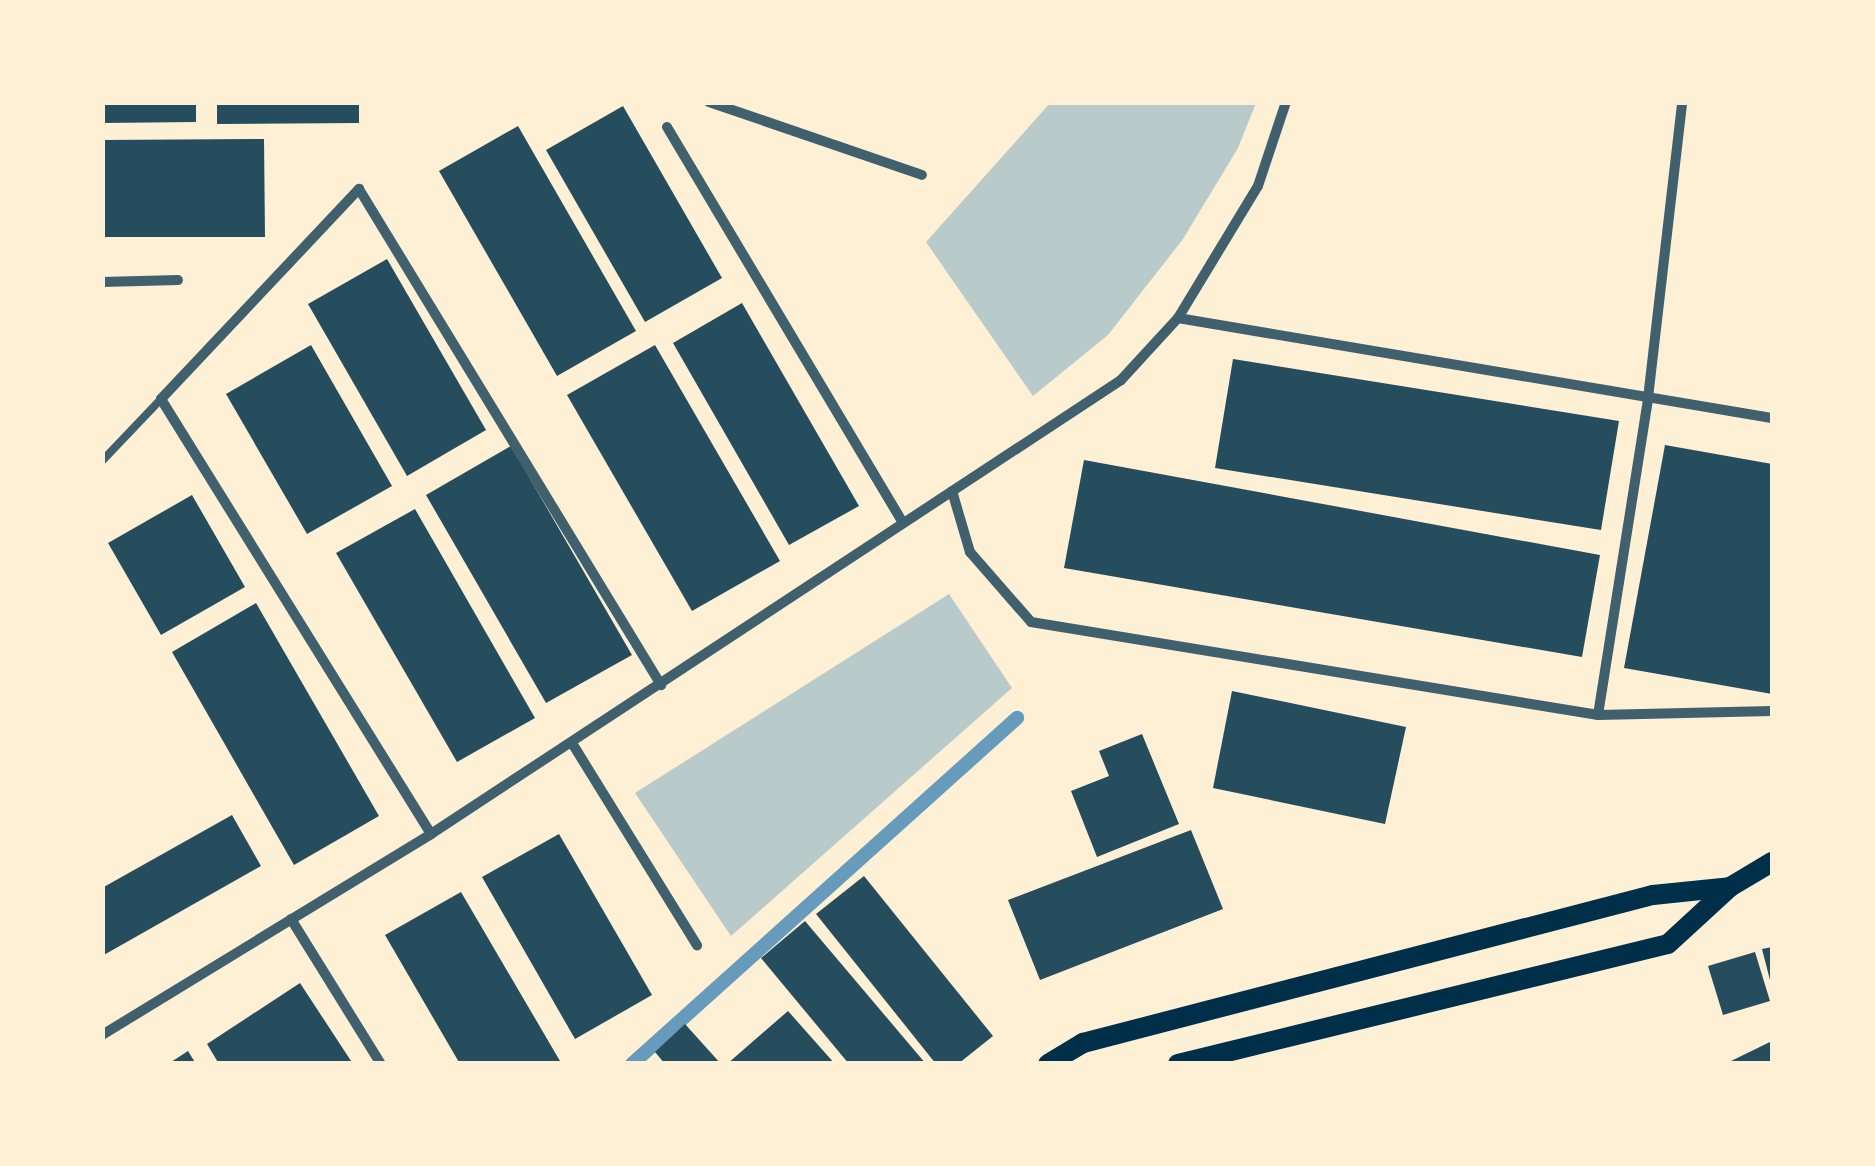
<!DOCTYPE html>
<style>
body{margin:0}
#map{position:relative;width:1875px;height:1166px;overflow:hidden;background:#fdf0d5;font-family:"Noto Sans",sans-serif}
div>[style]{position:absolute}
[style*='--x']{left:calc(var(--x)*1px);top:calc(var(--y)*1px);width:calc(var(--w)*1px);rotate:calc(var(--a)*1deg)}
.green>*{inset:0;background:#b9caca}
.stream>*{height:14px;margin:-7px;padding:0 7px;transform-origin:7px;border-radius:7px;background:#669bbc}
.building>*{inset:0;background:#264d5e}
.service>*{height:8px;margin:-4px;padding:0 4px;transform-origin:4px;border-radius:4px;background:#3f606c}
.minor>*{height:10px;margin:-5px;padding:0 5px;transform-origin:5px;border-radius:5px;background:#3f606c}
.secondary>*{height:20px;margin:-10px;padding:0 10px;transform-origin:10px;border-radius:10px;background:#003049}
span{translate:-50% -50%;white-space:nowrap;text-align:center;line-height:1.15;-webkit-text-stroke:10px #fdf0d5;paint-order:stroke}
.frame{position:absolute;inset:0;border:105px solid #fdf0d5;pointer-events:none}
</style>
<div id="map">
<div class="green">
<i style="clip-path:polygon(1051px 102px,1256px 103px,1238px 148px,1183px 239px,1108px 335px,1033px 396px,926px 242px)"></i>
<i style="clip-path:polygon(949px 594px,1012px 688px,731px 936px,635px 793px)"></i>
</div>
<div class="stream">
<i style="--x:632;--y:1064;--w:518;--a:-41.95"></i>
</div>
<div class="building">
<i style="clip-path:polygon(102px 102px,196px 102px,196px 122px,102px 123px)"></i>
<i style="clip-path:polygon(217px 102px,359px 102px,359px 123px,217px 124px)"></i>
<i style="clip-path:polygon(623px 106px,722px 278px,645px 322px,546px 150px)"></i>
<i style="clip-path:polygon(518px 126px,636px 331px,557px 376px,439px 171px)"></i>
<i style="clip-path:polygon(264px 139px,265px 237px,102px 237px,102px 140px)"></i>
<i style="clip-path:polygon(387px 259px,486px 430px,407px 476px,308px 304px)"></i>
<i style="clip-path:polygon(742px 303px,859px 506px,789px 545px,673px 343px)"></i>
<i style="clip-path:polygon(311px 345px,392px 486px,307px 534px,226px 394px)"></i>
<i style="clip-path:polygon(655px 345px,780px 561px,692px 611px,567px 395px)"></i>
<i style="clip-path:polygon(1233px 359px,1619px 421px,1601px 530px,1215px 468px)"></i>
<i style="clip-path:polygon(1665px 445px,1772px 464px,1772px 694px,1624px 668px)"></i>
<i style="clip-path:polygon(511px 446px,632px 655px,546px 703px,426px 495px)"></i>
<i style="clip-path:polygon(1084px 460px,1600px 555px,1582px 657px,1064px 568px)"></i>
<i style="clip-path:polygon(192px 495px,245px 587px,161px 635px,108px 543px)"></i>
<i style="clip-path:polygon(415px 509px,535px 718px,457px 762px,336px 553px)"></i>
<i style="clip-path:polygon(256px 603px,379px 816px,294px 865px,172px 652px)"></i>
<i style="clip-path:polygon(1232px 691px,1406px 727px,1385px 824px,1213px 788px)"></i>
<i style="clip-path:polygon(1142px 734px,1179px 824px,1097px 857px,1071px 791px,1109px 776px,1099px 751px)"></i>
<i style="clip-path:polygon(232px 815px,261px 866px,102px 956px,102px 888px)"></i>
<i style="clip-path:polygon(1191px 830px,1223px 909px,1040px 980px,1008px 900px)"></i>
<i style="clip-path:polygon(559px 834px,652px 995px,575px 1039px,482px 877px)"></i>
<i style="clip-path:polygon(864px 876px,993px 1036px,958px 1064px,936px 1064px,816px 914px)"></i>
<i style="clip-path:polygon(461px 892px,560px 1061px,556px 1064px,460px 1064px,385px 935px)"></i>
<i style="clip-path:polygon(805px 921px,926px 1064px,849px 1064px,761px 958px)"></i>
<i style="clip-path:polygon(1772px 947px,1772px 984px,1771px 984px,1762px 949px)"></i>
<i style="clip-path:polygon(1755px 952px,1770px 1001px,1723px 1015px,1708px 966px)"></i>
<i style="clip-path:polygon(300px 983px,353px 1064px,219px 1064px,207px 1044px)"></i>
<i style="clip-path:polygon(788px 1011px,835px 1064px,727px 1064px)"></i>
<i style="clip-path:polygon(685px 1024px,721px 1064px,665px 1064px,655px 1052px)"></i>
<i style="clip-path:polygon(1772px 1041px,1772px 1064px,1732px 1064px,1731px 1061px)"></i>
<i style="clip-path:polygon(188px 1051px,196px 1064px,168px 1064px)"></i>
</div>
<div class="service">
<i style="--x:102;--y:461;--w:86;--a:-46.4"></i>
</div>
<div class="minor">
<i style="--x:709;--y:102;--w:225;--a:18.9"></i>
<i style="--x:667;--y:127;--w:461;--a:59.2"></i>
<i style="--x:102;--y:282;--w:76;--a:-1.5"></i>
<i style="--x:1178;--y:318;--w:602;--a:9.56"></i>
<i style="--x:952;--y:491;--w:64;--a:73.6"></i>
<i style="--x:970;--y:552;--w:93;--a:48.9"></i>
<i style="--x:1031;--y:622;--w:575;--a:9.31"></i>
<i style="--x:1598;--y:715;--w:174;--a:-1.3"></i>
<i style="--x:1598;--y:715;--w:321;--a:-81"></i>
<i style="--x:1648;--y:398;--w:298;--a:-83.4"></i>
<i style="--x:572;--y:743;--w:238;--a:58.3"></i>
<i style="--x:431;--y:834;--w:512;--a:-121.83"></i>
<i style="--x:161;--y:399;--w:289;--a:-46.7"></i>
<i style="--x:359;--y:189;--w:581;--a:58.66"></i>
<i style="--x:291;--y:919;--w:171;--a:58.2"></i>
<i style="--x:102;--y:1035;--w:386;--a:-31.4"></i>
<i style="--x:431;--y:834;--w:826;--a:-33.34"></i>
<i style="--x:1121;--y:380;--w:84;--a:-47.4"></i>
<i style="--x:1178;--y:318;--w:154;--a:-58.8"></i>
<i style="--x:1258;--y:186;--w:89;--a:-71.6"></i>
</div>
<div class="secondary">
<i style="--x:1048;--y:1064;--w:41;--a:-31"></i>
<i style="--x:1083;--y:1043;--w:589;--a:-14.56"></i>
<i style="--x:1653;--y:895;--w:77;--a:-5.9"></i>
<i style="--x:1178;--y:1064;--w:504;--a:-13.76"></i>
<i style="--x:1668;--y:944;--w:84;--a:-42.6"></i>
<i style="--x:1730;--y:887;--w:49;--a:-30.8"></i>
</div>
<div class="frame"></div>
</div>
